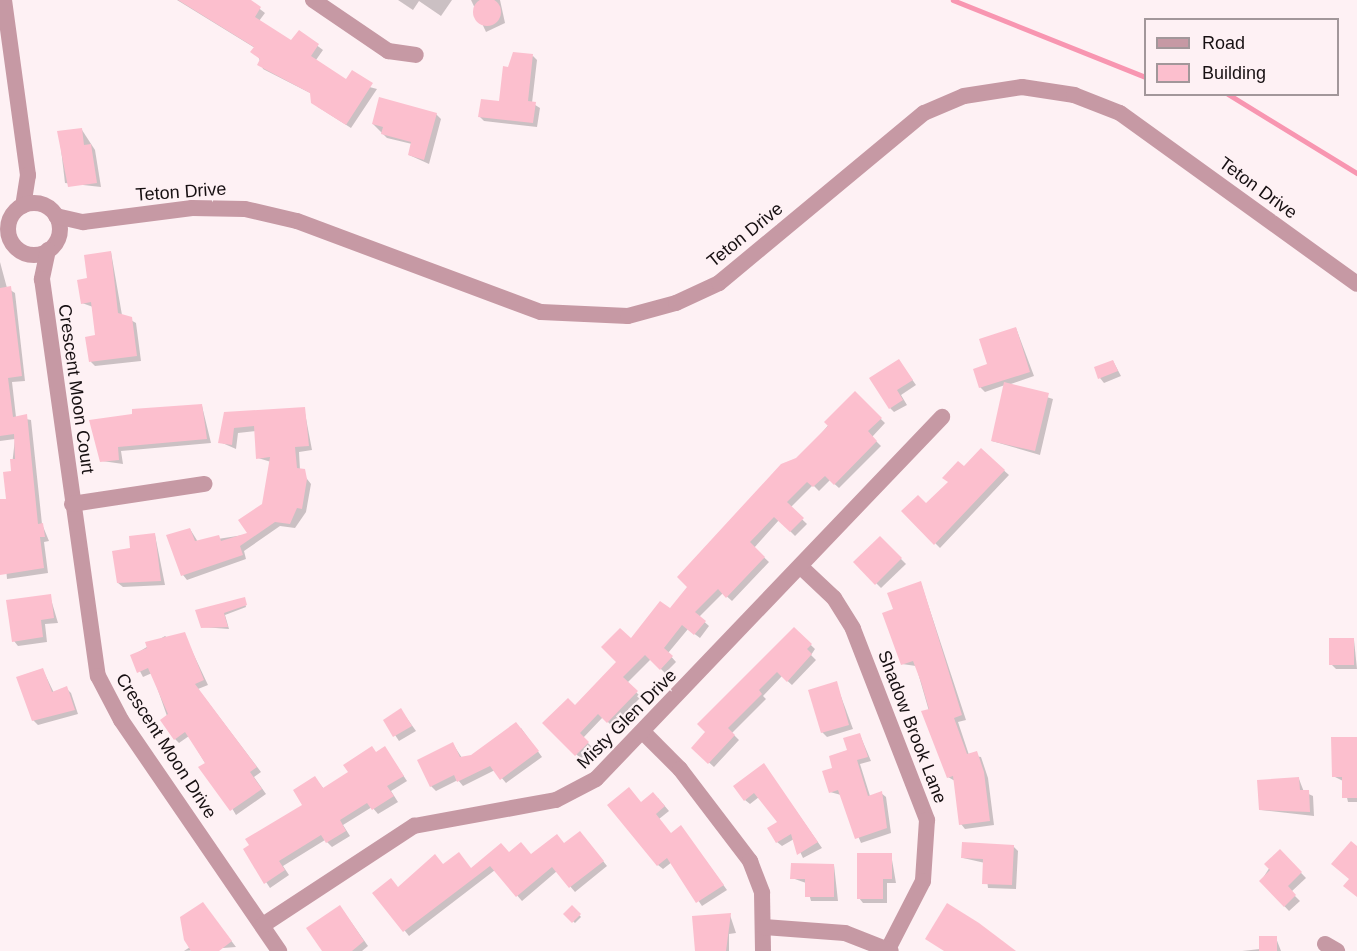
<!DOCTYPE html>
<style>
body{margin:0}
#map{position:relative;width:1357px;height:951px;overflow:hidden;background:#fef1f4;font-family:Helvetica,sans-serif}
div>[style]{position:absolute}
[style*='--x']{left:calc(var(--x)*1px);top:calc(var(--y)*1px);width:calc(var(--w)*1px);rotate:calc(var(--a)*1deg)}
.shadow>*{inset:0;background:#0003}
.stream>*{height:4.5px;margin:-2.25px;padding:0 2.25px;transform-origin:2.25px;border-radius:2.25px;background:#f896b1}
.building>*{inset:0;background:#fcbfce}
.round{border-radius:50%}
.minor>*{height:16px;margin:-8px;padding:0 8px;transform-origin:8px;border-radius:8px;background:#c699a4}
.minor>.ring{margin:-8px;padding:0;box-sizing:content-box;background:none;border:16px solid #c699a4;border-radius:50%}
span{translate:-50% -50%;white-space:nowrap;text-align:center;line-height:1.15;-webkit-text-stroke:4.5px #fef1f4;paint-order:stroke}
.street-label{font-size:18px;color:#171012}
.legend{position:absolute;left:1144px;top:18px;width:195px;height:78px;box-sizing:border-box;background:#fef1f4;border:2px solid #a2979a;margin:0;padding:8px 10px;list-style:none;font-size:18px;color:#171012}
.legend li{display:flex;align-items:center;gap:12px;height:30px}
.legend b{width:30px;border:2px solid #a2979a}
</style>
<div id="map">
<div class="shadow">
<i style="clip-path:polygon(177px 0,248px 0,265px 13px,259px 21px,292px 42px,299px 32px,323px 50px,316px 60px,347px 81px,377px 89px,351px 128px,318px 107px,312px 94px,263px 69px,255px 48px)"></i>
<i style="clip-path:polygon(398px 0,452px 0,441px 16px,419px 1px,413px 10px)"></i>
<i style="clip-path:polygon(471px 0,500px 0,505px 23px,486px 32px)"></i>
<i style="clip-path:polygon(533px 56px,537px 60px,532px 103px,540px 108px,537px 127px,484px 121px,480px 117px,501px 103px,509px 68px)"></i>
<i style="clip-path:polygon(436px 114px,441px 119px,429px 164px,409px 155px,412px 144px,387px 138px,373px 124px)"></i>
<i style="clip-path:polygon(82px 130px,95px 150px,101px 187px,65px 183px,59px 132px)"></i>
<i style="clip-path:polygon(111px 252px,122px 315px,136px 323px,141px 361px,95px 366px,91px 362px,97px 336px,93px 307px,82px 303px,88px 280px)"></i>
<i style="clip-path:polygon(0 262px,7px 288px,15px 293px,25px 381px,12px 382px,16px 417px,31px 420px,42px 524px,49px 541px,44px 542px,48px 573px,7px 579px,0 501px,8px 500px,15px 439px,0 441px)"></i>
<i style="clip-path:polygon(1016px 328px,1034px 376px,1008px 385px,1053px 399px,1040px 455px,992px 441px,1005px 385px,985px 392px,980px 387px)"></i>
<i style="clip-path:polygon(899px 361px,916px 385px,901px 395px,907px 405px,894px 412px,890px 408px)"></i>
<i style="clip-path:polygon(1113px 361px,1121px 376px,1104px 383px,1100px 378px)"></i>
<i style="clip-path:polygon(855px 394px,885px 423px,872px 437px,881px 446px,839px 488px,830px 480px,819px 491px,813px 485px,790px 508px,807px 524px,795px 536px,779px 520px,754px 548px,769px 562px,732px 601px,723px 593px,699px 617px,709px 626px,700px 638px,688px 629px,668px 653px,676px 662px,665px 673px,651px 659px,627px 683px,641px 697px,612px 726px,603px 717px,583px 738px,592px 747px,581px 759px,545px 723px,575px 707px,619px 662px,631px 640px,670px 610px)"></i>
<i style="clip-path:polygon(202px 406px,211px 443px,121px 451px,123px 464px,102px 461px,91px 421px)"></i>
<i style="clip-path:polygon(304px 408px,312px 450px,299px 452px,300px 470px,311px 484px,306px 512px,295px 528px,280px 526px,244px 551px,246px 559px,187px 580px,183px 575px,190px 529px,198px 542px,250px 534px,263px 505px,271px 462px,258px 458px,256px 431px,238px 433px,236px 449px,220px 442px,225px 413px)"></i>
<i style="clip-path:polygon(981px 450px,1009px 475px,940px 548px,903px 511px,926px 505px)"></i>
<i style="clip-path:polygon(155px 535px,165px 585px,123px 587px,118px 583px,132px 549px)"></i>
<i style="clip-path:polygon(880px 538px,906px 564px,881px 588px,855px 562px)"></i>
<i style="clip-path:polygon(921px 583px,966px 720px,958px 722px,969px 755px,981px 757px,988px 778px,994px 825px,965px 829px,961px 824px,955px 781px,948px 777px,916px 666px,902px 664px,895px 610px)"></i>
<i style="clip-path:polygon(50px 596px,58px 623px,45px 624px,47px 642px,18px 646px,14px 641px)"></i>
<i style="clip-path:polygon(244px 598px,246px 607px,225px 615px,229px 629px,202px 627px)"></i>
<i style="clip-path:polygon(794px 629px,815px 649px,811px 655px,816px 660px,792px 685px,782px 676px,763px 696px,766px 699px,732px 733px,739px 740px,714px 767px,693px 748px)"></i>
<i style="clip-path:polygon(184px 634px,208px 685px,198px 689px,261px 772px,254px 777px,266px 794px,236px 815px,189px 736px,179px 743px,175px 739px,152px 673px,143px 677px,132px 656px,165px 636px,170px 640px)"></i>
<i style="clip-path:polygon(1354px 640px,1357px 669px,1336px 669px,1331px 664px)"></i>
<i style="clip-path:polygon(43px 670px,54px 693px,66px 688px,71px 693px,78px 714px,38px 725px,33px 720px)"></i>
<i style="clip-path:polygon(836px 683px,853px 729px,827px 737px,822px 732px)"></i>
<i style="clip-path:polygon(401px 710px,416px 731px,399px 741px,385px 720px)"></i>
<i style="clip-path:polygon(521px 728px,542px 757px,506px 783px,495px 770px,463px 786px,458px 780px,436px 791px,431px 786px,453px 744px,462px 758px,471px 756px)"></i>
<i style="clip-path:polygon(860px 735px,871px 761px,860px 764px,870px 796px,881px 793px,886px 797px,891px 833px,861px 843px,841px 795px,830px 792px,834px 769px)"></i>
<i style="clip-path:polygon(1357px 738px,1357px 802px,1348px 802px,1343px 781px,1333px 776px)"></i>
<i style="clip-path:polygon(385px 748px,407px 781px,391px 791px,398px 802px,378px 814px,372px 807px,343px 825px,350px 836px,332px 847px,325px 840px,283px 866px,289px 875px,270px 888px,245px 850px,304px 806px,315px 778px,324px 789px)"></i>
<i style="clip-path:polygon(764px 765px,822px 848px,803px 858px,794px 839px,782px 846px,777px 842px,779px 823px,759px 797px,750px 804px,745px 800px)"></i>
<i style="clip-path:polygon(1299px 779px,1304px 792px,1313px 796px,1314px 816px,1261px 810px)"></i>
<i style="clip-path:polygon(658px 798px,669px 811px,659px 819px,671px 835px,685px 832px,727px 890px,702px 906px,672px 862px,663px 869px,658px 865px,642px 803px)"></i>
<i style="clip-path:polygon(584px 837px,607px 866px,575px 892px,557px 871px,522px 901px,495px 870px,409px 936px,375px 893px,399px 889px,443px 865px,471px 869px,509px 854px,532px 856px)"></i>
<i style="clip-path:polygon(1013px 846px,1018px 851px,1016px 889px,988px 888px,985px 863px,963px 858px)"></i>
<i style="clip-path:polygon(1280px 851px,1306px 878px,1291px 892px,1300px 901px,1289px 911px,1261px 881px)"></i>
<i style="clip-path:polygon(891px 854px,896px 883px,887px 883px,887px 903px,863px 903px,859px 898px)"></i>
<i style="clip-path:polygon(834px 865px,838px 901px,811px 901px,806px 883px,792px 878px)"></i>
<i style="clip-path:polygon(572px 907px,581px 917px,575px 923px,565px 914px)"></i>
<i style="clip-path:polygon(207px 909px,236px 947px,184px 951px,190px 947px)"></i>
<i style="clip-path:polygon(344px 912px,368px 946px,362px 951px,323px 951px)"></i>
<i style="clip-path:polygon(730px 915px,736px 933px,729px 934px,729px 951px,695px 951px)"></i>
<i style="clip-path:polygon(1276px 938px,1281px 951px,1242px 951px,1260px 949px)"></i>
</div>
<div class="stream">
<i style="--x:953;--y:0;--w:208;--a:21.8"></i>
<i style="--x:1228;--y:94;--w:151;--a:31.5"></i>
</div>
<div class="building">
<i class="round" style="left:473px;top:-2px;width:28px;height:28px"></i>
<i style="clip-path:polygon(178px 0,251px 0,261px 7px,255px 17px,291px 40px,299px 30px,319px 44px,311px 56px,346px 79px,352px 70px,373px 83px,346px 125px,311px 103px,310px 93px,257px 65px,260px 59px,250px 52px,254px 47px)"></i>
<i style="clip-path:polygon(513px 52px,533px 54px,528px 101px,536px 102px,533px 123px,478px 117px,481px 99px,499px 101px,503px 66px,508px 67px)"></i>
<i style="clip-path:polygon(379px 97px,437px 113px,424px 160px,408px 155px,411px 142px,381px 134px,383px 127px,372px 124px)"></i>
<i style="clip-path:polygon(82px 128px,84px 145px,91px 144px,97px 183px,68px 187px,57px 131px)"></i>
<i style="clip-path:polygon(111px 251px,118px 313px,132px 317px,137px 356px,89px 362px,85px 337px,95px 335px,91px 302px,81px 304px,77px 280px,87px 278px,84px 255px)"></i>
<i style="clip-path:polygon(11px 286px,22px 376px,8px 378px,13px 417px,27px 414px,38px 524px,43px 523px,45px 537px,40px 537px,44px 568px,0 575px,0 499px,6px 499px,3px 472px,11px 471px,10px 459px,15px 459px,14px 434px,0 436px,0 288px)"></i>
<i style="clip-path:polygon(1016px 327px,1030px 372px,979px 388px,973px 369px,987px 364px,979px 339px)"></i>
<i style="clip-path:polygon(899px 359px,913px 380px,897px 390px,903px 400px,889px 409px,869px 378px)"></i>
<i style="clip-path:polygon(1113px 360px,1118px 371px,1098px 379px,1094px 367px)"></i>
<i style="clip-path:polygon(1004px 382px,1049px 393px,1035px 451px,991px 441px)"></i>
<i style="clip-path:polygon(855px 391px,882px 418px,868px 431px,877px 441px,834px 485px,825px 476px,813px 487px,807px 482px,787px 502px,804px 518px,790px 532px,774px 517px,750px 542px,765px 557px,726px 598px,718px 589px,695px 612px,706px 621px,694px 635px,682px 625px,664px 648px,673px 656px,660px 670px,645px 655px,623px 677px,638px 691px,607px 723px,598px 714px,580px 733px,589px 742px,575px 756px,542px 723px,568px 698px,575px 705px,616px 662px,601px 647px,620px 628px,631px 638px,660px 601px,670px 608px,687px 587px,677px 577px,781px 464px,796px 458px,828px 426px,824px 422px)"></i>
<i style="clip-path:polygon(202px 404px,207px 439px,118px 447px,119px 460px,100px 462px,89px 420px,132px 414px,132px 409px)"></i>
<i style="clip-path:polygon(305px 407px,309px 446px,295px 447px,297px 468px,305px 469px,307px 479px,302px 509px,297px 508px,290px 524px,275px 522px,240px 546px,243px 555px,181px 576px,166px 535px,190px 528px,195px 541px,219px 535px,221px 541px,247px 533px,238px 520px,262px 504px,270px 457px,256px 459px,254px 426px,234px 428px,232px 445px,218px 443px,224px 412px)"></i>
<i style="clip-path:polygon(981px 448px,1005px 470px,934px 545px,901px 511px,918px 495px,926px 503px,948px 482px,942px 478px,958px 461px,964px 466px)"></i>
<i style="clip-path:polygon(155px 533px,161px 581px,117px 583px,112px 551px,130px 548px,129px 536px)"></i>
<i style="clip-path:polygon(880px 536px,902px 558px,875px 585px,853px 562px)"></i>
<i style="clip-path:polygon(921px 581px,962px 715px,954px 718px,967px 754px,977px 751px,984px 772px,990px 821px,959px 825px,953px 776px,947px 778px,921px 711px,929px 709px,921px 682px,913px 661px,901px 665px,882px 613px,893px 609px,887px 593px)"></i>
<i style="clip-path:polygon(51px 594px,54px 618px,41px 620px,43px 637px,12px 642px,6px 600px)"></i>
<i style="clip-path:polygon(245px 597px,247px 605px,224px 613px,228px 627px,201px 628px,195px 610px)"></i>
<i style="clip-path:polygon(794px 627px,812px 644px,807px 649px,812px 654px,787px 682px,777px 672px,759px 690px,762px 694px,728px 728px,735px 735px,708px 764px,691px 748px,705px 732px,697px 724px)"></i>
<i style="clip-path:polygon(185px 632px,204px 680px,195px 684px,257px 767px,250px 772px,262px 789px,230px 811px,198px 767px,205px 763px,185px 732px,174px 740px,160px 720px,168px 714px,148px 668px,137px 673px,130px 655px,147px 648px,145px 642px)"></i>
<i style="clip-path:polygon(1329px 638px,1354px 638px,1354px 665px,1329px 665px)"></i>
<i style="clip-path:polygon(43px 668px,52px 692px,67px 686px,75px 710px,32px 721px,16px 677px)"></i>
<i style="clip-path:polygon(837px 681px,849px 725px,821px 733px,808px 690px)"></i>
<i style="clip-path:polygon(401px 708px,412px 726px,393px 737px,383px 720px)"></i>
<i style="clip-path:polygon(516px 722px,539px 751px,500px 780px,490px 766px,457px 782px,454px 775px,430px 787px,417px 760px,453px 742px,460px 757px,471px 755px)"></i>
<i style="clip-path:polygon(860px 733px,868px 757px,857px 760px,868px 796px,882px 791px,887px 828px,855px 839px,838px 790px,829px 793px,822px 771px,832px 768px,829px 756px,847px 750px,843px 738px)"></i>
<i style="clip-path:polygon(1331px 737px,1357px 737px,1357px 798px,1342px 798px,1342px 777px,1332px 777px)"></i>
<i style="clip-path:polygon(372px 746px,376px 752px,385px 746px,404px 776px,387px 786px,394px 796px,372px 810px,367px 803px,340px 820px,346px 831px,326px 843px,321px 835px,279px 861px,285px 870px,264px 884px,243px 849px,249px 845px,245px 839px,302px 805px,293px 790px,315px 776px,323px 788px,348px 772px,343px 765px)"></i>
<i style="clip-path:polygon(764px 763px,818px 842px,797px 855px,791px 834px,776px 843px,767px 828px,777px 822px,754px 793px,744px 801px,733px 786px)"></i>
<i style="clip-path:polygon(1299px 777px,1300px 790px,1309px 790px,1310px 812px,1259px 810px,1257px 780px)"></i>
<i style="clip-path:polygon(629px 787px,641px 802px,653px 792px,665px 806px,656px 814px,671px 833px,681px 825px,724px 885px,696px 903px,667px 858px,657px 866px,607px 805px)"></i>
<i style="clip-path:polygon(580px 831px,604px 861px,569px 888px,552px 867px,516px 897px,490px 866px,403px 932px,372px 893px,391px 878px,398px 887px,435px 854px,443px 864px,459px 852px,471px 868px,501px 843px,509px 852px,521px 842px,531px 854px,557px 834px,564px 843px)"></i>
<i style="clip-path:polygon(1351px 841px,1357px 846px,1357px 897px,1343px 886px,1349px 879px,1331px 864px)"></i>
<i style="clip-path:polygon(962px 842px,1014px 845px,1012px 885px,982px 884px,983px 859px,961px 858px)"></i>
<i style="clip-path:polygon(1280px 849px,1302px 872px,1288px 886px,1296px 895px,1284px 907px,1259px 881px,1270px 870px,1264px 864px)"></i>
<i style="clip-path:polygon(857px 853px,892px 853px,892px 879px,883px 879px,883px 899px,857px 899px)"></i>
<i style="clip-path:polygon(791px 863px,834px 864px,834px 897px,805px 897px,805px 879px,790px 879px)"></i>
<i style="clip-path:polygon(203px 902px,232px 941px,219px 951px,191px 951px,184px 940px,180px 917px)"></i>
<i style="clip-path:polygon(947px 903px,979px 923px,1016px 951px,944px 951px,925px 939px)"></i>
<i style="clip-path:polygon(340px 905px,364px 941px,352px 951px,322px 951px,306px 928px)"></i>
<i style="clip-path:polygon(572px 905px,581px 914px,572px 923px,563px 914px)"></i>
<i style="clip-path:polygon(731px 913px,726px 951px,695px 951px,692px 916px)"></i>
<i style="clip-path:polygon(1259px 936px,1277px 936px,1277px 951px,1259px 951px)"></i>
</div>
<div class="minor">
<i style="--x:4;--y:0;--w:177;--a:82.2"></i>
<i style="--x:28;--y:175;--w:31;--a:99"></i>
<i style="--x:313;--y:0;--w:91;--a:34.2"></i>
<i style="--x:388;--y:51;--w:28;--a:8"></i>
<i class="ring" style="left:8px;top:203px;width:36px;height:36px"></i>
<i style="--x:56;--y:216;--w:28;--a:13"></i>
<i style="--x:83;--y:222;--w:110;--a:-7.3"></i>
<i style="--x:192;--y:208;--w:53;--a:1.1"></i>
<i style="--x:245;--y:209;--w:53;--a:13"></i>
<i style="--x:297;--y:221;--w:260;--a:20.5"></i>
<i style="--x:541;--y:312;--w:87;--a:2.6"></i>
<i style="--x:628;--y:316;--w:50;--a:-15.2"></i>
<i style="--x:676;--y:303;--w:47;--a:-24.9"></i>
<i style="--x:719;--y:283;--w:266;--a:-39.7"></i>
<i style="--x:924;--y:113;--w:43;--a:-23"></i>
<i style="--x:964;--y:96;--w:59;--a:-8.8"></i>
<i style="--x:1022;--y:87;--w:53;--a:8.7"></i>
<i style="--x:1074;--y:95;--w:49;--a:21.4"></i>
<i style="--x:1120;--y:113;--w:292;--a:35.8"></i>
<i style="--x:48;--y:250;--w:30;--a:102"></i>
<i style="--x:42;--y:279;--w:401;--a:82"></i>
<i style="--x:98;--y:676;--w:50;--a:62.4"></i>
<i style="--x:121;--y:720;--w:280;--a:55.6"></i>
<i style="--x:72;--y:504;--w:134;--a:-8.6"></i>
<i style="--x:801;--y:567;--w:45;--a:43.2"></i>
<i style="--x:834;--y:598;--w:36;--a:58"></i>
<i style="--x:853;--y:629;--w:205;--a:68.8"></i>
<i style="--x:927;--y:820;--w:61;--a:93.8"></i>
<i style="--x:923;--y:881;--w:76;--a:117.2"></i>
<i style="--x:644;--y:733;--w:51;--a:45"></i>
<i style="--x:680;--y:769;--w:116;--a:52.7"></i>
<i style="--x:750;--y:861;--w:34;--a:69"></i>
<i style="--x:762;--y:893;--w:58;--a:89"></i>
<i style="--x:263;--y:925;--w:181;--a:-33.3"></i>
<i style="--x:414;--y:826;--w:144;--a:-10.4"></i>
<i style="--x:556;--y:800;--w:45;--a:-27.7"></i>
<i style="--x:596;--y:779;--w:501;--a:-46.29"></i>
<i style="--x:764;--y:927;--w:81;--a:4.2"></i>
<i style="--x:845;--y:933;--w:49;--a:21.4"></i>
<i style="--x:1325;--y:944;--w:14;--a:30"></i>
</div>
<div class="street-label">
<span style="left:1258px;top:188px;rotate:36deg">Teton Drive</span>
<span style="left:181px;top:192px;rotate:-4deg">Teton Drive</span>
<span style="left:745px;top:235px;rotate:-39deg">Teton Drive</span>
<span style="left:76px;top:389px;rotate:82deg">Crescent Moon Court</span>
<span style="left:627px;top:719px;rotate:-45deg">Misty Glen Drive</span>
<span style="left:912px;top:727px;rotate:69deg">Shadow Brook Lane</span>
<span style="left:166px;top:746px;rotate:57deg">Crescent Moon Drive</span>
</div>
<ul class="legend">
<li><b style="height:8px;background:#c699a4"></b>Road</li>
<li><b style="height:16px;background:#fcbfce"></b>Building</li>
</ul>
</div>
